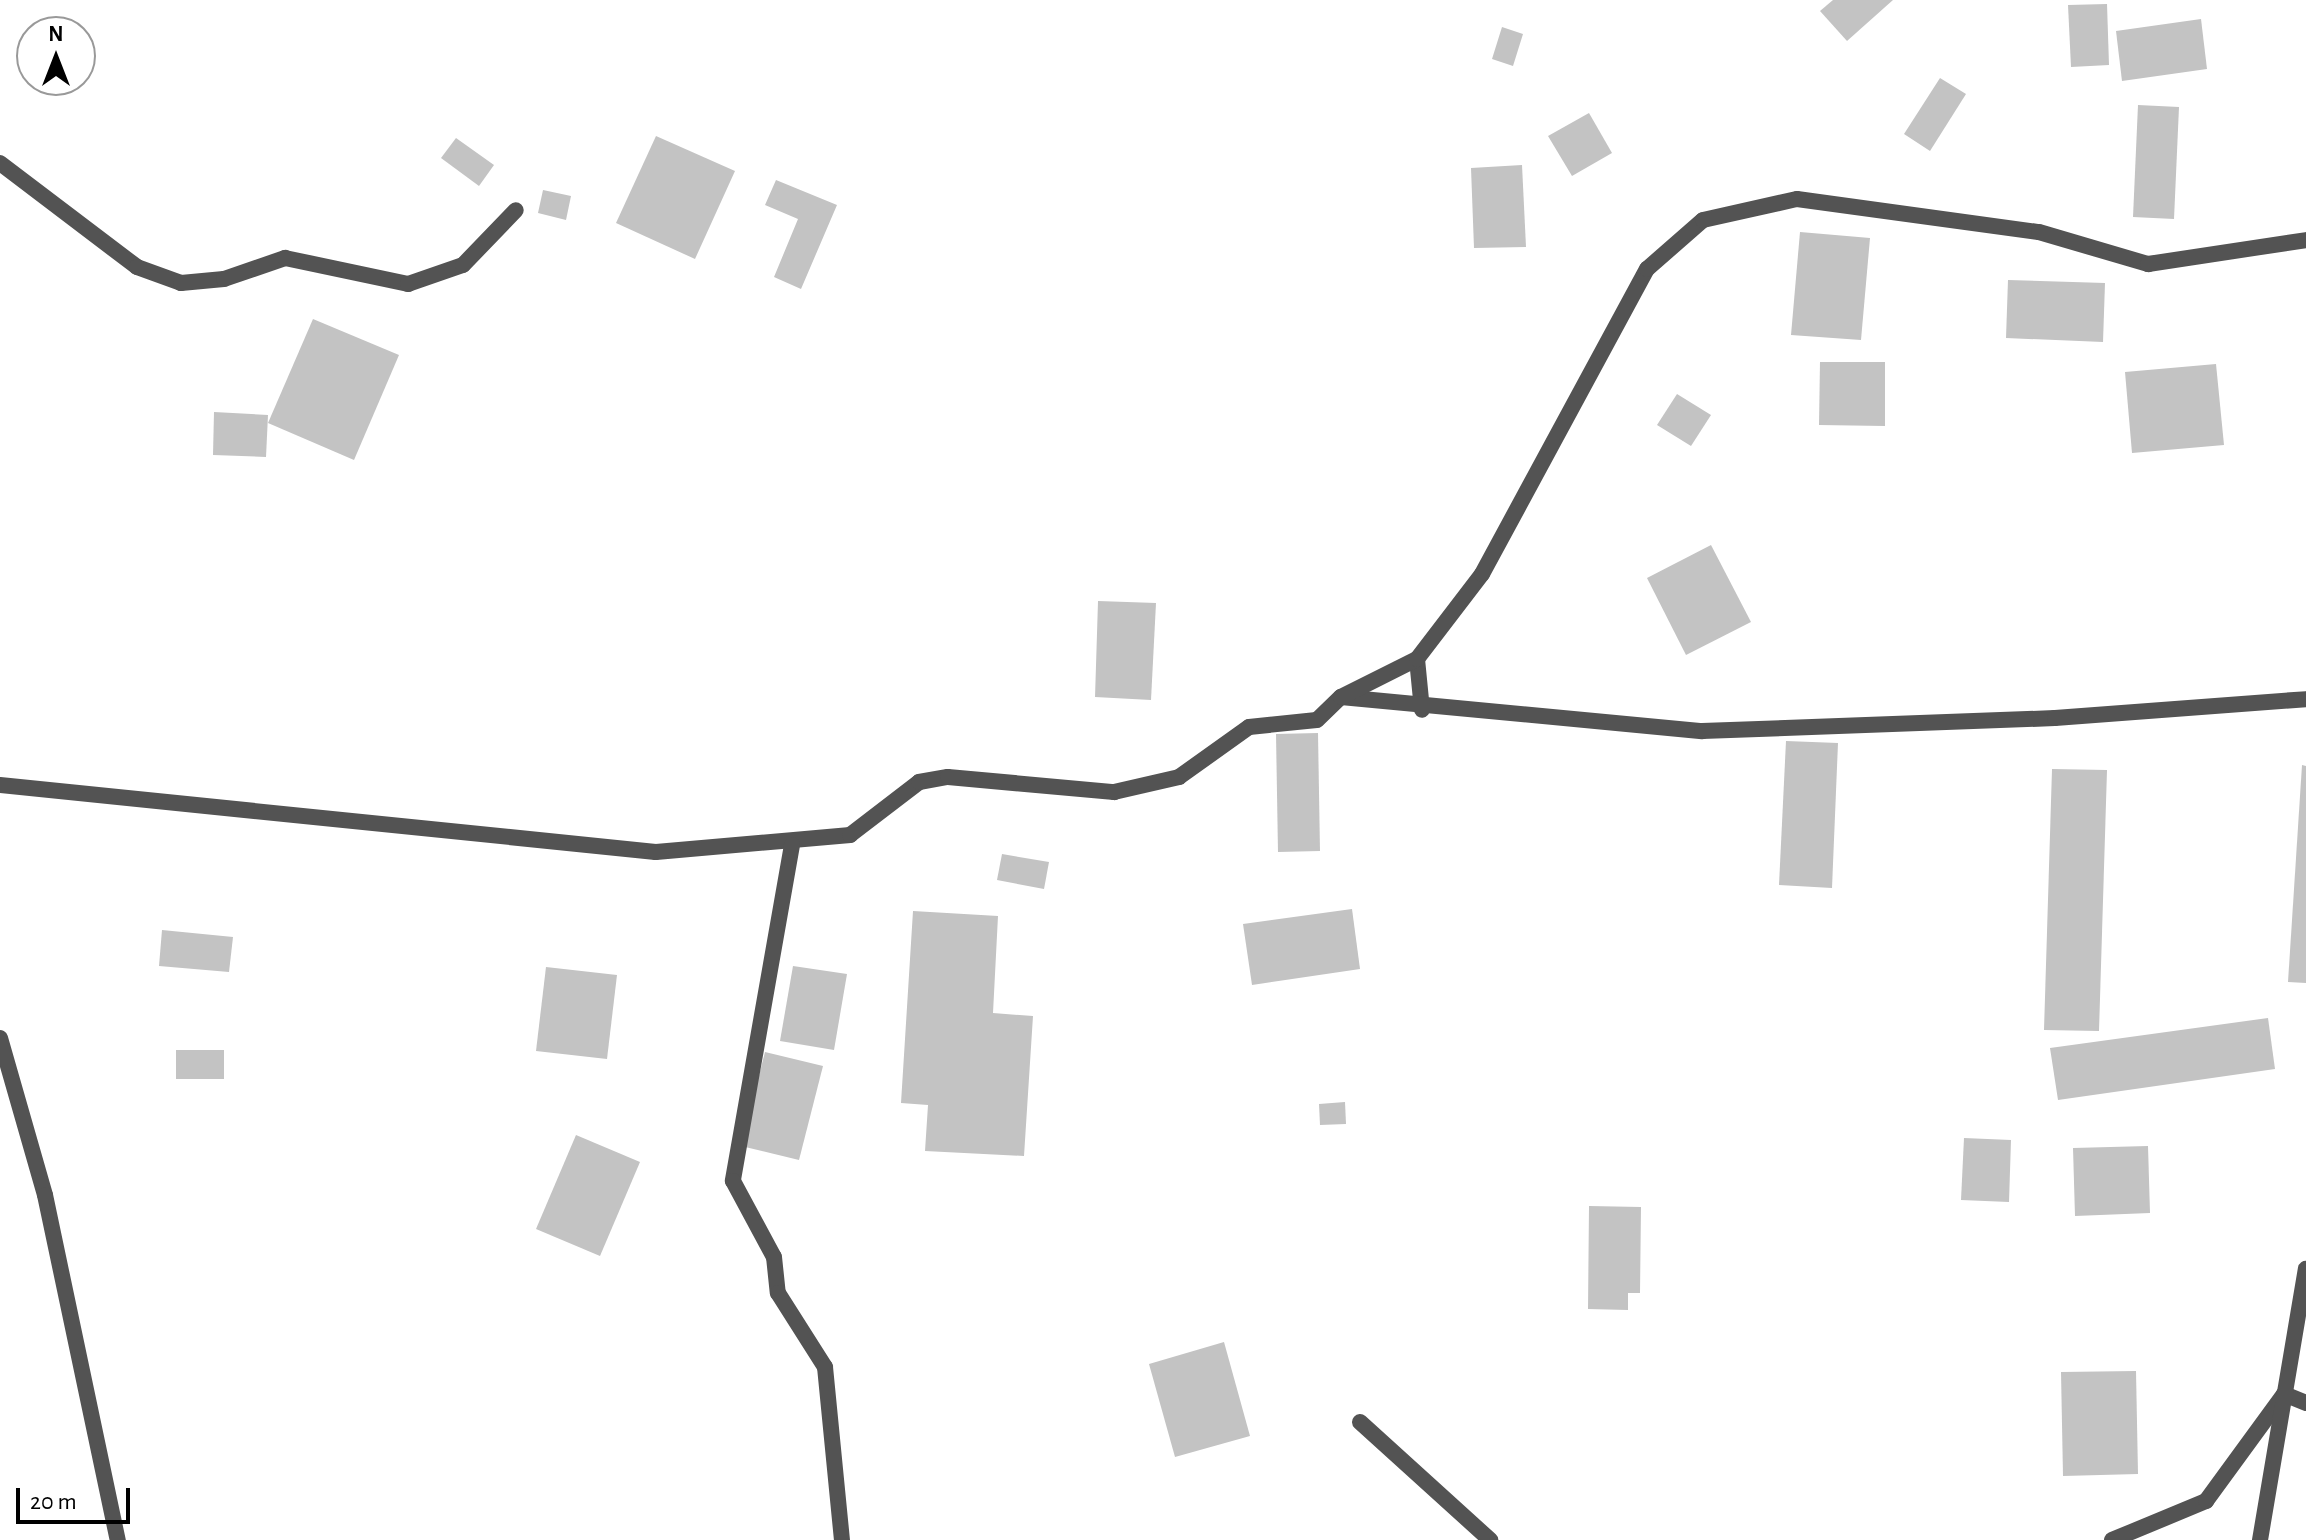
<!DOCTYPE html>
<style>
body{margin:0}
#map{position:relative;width:2306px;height:1540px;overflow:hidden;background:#fff;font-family:"Alegreya Sans",sans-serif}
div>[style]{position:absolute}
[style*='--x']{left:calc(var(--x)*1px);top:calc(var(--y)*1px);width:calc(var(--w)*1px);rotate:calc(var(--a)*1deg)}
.building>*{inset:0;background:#c3c3c3}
.street>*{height:16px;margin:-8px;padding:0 8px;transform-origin:8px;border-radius:8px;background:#535353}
span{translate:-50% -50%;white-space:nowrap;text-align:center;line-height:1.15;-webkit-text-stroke:8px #fff;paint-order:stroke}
.north{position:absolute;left:16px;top:16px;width:80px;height:80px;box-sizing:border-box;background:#fff;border:2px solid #999;border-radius:50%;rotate:0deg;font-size:22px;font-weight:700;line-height:32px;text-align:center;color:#000}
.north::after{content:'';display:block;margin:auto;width:28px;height:36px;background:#000;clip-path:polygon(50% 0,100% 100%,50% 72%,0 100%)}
.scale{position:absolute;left:16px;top:1488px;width:114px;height:36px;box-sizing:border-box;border:4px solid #000;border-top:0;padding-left:10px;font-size:24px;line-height:28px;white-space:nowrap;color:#000;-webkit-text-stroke:6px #fff;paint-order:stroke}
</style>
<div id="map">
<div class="building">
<i style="clip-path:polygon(1833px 0,1893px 0,1847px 41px,1820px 11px)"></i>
<i style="clip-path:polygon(2107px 4px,2109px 65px,2071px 67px,2068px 5px)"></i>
<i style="clip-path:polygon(2201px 19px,2207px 69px,2122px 81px,2116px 31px)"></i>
<i style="clip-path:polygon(1502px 27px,1523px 34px,1513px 66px,1492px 59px)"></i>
<i style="clip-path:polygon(1940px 78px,1966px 94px,1930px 151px,1904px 134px)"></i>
<i style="clip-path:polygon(2138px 105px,2179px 107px,2174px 219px,2133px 217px)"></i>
<i style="clip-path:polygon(1589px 113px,1612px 153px,1572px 176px,1548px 136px)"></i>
<i style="clip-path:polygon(656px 136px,735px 171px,695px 259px,616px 223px)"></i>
<i style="clip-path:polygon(456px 138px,494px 165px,479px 186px,441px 158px)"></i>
<i style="clip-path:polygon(1522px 165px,1526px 247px,1474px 248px,1471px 168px)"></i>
<i style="clip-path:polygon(776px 180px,837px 205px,801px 289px,774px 277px,798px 219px,765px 205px)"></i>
<i style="clip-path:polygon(543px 190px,571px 196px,566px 220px,538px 213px)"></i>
<i style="clip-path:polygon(1800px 232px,1870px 238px,1861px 340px,1791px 335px)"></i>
<i style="clip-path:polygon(2008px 280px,2105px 283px,2103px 342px,2006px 338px)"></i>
<i style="clip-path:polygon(313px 319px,399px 355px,354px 460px,268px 423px)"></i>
<i style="clip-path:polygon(1820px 362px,1885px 362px,1885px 426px,1819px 425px)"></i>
<i style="clip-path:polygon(2216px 364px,2224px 445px,2132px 453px,2125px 372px)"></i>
<i style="clip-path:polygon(1677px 394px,1711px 415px,1691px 446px,1657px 425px)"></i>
<i style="clip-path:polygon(214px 412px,268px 415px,266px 457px,213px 455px)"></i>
<i style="clip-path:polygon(1711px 545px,1751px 622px,1686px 655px,1647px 578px)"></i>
<i style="clip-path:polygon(1098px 601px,1156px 603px,1151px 700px,1095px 697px)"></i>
<i style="clip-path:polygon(1318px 733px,1320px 851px,1278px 852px,1276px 734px)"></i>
<i style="clip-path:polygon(1786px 741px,1838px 743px,1832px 888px,1779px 885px)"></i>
<i style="clip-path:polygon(2302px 765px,2306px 766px,2306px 983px,2288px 982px)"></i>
<i style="clip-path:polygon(2052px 769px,2107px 770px,2099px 1031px,2044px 1030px)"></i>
<i style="clip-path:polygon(1002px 854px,1049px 862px,1044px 889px,997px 880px)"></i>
<i style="clip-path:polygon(1352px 909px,1360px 969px,1252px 985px,1243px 924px)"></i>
<i style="clip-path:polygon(913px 911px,998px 916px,993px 1013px,1033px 1016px,1024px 1156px,925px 1151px,928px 1105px,901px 1103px)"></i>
<i style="clip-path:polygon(162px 930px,233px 937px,229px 972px,159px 966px)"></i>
<i style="clip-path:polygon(793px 966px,847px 974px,834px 1050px,780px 1041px)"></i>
<i style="clip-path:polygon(546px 967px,617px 975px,607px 1059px,536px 1051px)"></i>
<i style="clip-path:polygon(2268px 1018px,2275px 1069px,2058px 1100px,2050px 1048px)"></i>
<i style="clip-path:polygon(176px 1050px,224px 1050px,224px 1079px,176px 1079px)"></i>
<i style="clip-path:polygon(765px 1052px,823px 1066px,799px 1160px,741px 1146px)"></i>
<i style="clip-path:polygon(1345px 1102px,1346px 1124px,1320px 1125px,1319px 1104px)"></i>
<i style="clip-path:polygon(576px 1135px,640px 1162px,600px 1256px,536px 1229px)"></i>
<i style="clip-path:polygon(1964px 1138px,2011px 1140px,2009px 1202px,1961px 1200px)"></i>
<i style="clip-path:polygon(2148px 1146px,2150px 1213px,2075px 1216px,2073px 1148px)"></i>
<i style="clip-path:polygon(1589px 1206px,1641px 1207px,1640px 1293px,1628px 1293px,1628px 1310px,1588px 1309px)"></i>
<i style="clip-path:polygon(1224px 1342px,1250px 1436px,1175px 1457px,1149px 1364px)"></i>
<i style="clip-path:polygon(2136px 1371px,2138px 1474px,2063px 1476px,2061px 1372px)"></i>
</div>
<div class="street">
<i style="--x:0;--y:163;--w:172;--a:37.2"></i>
<i style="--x:137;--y:267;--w:47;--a:20"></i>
<i style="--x:181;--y:283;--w:43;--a:-5.3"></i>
<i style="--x:224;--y:279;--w:65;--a:-19"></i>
<i style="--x:285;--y:258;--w:126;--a:11.9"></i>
<i style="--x:408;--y:284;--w:58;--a:-19.1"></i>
<i style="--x:463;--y:265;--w:76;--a:-46.1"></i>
<i style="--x:1417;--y:659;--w:51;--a:84.4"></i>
<i style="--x:1341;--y:697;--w:363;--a:5.4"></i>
<i style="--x:1702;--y:731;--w:353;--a:-2.1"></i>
<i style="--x:2055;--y:718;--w:252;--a:-4.3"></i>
<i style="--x:0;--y:785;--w:659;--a:5.83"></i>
<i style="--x:656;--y:852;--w:195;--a:-5"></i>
<i style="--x:850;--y:835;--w:87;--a:-37.5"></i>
<i style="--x:919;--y:782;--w:29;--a:-10"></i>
<i style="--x:948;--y:777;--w:167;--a:5.2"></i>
<i style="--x:1114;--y:792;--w:67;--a:-13"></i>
<i style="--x:1179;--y:777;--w:86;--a:-35.5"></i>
<i style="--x:1249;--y:727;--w:68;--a:-5.9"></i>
<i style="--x:1317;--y:720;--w:33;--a:-44"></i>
<i style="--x:1341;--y:697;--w:85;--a:-26.6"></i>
<i style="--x:1417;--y:659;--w:107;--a:-52.6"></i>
<i style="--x:1482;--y:574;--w:347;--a:-61.6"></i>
<i style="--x:1647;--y:269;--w:74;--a:-41.2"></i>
<i style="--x:1703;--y:220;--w:96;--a:-12.6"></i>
<i style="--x:1797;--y:199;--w:244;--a:7.8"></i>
<i style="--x:2039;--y:232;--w:114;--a:16.4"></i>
<i style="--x:2148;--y:264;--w:160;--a:-8.6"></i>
<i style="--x:792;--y:845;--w:341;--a:100"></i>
<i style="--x:733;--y:1181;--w:86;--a:61.7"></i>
<i style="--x:774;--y:1257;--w:36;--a:84"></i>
<i style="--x:778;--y:1293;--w:88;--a:57.6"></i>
<i style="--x:825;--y:1367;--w:174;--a:84.4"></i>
<i style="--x:0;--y:1038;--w:163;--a:74"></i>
<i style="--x:45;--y:1195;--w:353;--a:78.1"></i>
<i style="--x:1360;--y:1422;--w:176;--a:42.2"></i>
<i style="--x:2112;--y:1540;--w:102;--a:-22.5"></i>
<i style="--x:2206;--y:1501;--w:132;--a:-53.9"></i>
<i style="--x:2284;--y:1394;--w:24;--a:22"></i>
<i style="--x:2260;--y:1540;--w:275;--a:-80.4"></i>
</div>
<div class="north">N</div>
<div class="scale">20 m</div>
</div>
